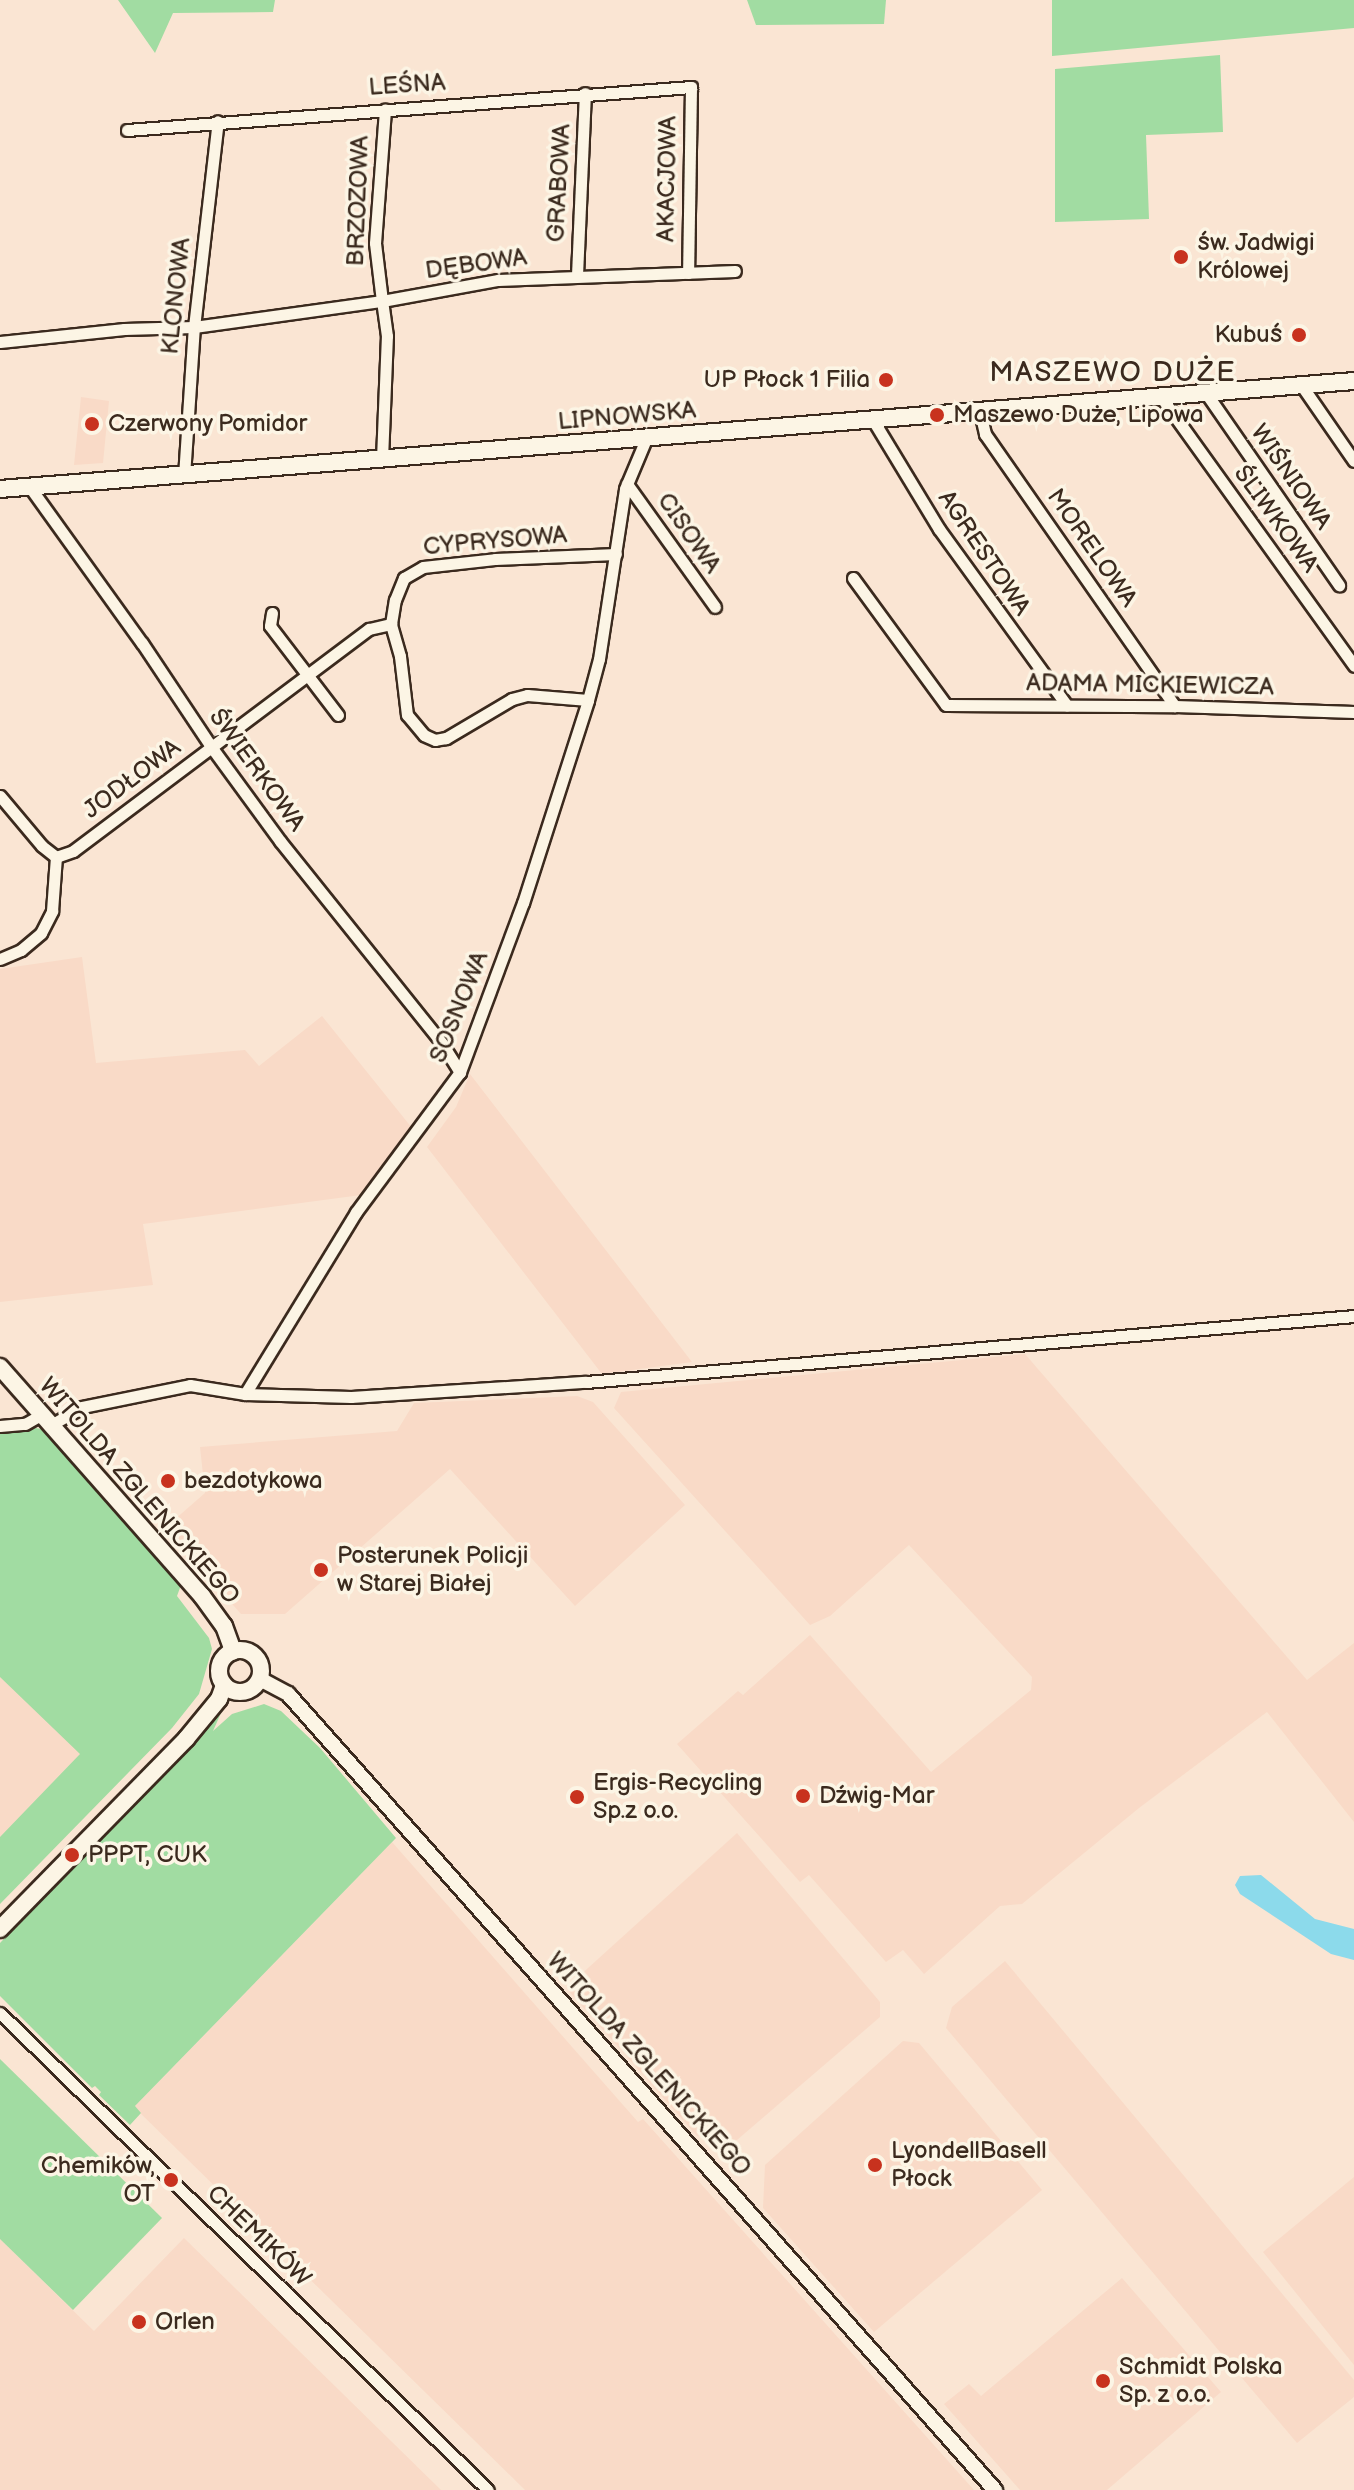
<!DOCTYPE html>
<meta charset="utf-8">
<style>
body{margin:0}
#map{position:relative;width:1354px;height:2490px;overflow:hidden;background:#fae5d3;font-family:"Balsamiq Sans",sans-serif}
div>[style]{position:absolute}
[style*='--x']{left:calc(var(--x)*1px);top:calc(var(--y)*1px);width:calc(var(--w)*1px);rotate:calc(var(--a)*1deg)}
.built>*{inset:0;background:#f9dac7}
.green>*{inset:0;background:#a1dca2}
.water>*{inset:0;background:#8cdaeb}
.roads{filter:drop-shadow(2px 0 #3b2a1e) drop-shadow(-2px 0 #3b2a1e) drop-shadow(0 2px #3b2a1e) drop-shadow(0 -2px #3b2a1e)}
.minor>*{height:11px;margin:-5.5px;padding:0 5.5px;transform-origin:5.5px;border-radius:5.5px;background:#fcf5e5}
.tertiary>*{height:14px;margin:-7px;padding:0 7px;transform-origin:7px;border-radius:7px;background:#fcf5e5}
.secondary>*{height:16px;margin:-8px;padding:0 8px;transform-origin:8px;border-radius:8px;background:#fcf5e5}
.secondary>.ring{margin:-8px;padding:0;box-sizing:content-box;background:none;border:16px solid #fcf5e5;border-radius:50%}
.dots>*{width:22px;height:22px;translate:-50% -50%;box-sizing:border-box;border:4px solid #fcf5e5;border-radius:50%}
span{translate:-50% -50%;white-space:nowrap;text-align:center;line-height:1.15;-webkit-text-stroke:7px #fcf5e5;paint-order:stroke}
.street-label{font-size:24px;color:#3b2a1e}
.poi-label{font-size:24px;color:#3b2a1e}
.left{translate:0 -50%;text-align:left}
.right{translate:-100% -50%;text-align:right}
.quarter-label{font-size:28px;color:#3b2a1e;letter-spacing:2px}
</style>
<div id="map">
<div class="built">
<i style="clip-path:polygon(81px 397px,109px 401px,103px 463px,74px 465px)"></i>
<i style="clip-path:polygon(82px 957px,96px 1063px,245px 1050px,259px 1066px,322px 1016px,412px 1128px,361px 1195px,143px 1224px,153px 1285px,0 1302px,0 969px)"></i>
<i style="clip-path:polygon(470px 1074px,692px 1362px,602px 1374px,427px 1147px,456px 1107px)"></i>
<i style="clip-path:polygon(1025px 1354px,1307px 1680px,1354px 1643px,1354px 1822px,1267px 1712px,1139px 1808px,1022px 1904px,1000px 1906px,924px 1974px,903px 1950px,886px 1962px,809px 1875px,800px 1882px,677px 1744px,738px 1691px,743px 1695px,810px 1635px,931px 1772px,1031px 1690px,1032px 1677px,909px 1545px,830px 1616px,810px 1625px,614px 1408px,621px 1392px)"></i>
<i style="clip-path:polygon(577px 1396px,593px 1402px,685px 1505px,575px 1606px,450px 1469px,285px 1614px,241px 1614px,165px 1528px,205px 1493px,200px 1447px,397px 1431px,414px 1403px)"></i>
<i style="clip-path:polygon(0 1639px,130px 1764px,0 1898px)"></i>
<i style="clip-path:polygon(737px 1833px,880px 2002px,880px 2017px,737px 2140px,697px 2136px,566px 1988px)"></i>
<i style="clip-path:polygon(392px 1842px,638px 2122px,643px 2119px,974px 2490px,525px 2490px,134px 2107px)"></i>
<i style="clip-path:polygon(1005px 1961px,1354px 2380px,1354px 2397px,1297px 2443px,946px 2028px,952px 2007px)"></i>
<i style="clip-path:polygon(903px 2041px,919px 2043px,1042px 2190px,874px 2332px,763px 2208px,765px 2165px)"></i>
<i style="clip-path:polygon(1354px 2177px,1354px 2365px,1263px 2252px)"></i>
<i style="clip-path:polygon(184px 2238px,441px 2490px,0 2490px,0 2239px,94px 2331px)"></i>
<i style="clip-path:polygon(1122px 2278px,1221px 2392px,1107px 2490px,1020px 2490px,944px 2404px,969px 2384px,981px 2396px)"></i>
</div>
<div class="green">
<i style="clip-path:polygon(118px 0,275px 0,273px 12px,173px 13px,155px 53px)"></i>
<i style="clip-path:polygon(747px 0,886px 0,884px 24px,756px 25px)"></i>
<i style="clip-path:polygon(1052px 0,1354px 0,1354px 28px,1052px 56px)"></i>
<i style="clip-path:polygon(1220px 55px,1223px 132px,1146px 135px,1149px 219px,1055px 222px,1055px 69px)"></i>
<i style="clip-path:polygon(36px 1428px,46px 1430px,181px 1585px,177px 1596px,209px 1638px,212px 1649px,199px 1694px,172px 1728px,0 1904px,0 1837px,80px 1754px,0 1677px,0 1432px)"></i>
<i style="clip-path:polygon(264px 1704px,281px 1711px,320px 1748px,396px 1838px,135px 2106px,141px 2113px,130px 2125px,99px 2095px,101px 2092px,95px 2086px,92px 2088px,0 1996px,0 1943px,221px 1713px,213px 1731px,232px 1714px)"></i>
<i style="clip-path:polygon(0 2059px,162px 2218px,73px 2310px,0 2239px)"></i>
</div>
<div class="water">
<i style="clip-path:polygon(1261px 1875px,1315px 1919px,1354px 1929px,1354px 1960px,1331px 1954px,1240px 1894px,1235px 1885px,1240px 1876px)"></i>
</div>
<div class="roads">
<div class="minor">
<i style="--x:127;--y:130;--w:566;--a:-4.36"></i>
<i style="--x:691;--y:87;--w:186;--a:90.9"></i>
<i style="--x:577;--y:275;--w:182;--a:-87.5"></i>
<i style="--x:0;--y:342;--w:125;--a:-6"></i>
<i style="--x:124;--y:329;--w:70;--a:-1.6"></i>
<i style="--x:194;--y:327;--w:190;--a:-7.9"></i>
<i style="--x:382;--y:301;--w:58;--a:-96.9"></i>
<i style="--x:375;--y:243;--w:134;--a:-85.7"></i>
<i style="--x:1302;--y:386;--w:91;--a:55.3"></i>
<i style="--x:1206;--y:393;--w:234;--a:55.3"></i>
<i style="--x:1161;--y:397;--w:331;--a:54.3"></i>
<i style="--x:980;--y:412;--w:23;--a:77"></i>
<i style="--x:985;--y:434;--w:332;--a:55.1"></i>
<i style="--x:873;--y:420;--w:127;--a:58.8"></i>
<i style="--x:939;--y:529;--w:218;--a:54.1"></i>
<i style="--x:382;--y:459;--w:123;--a:-87.7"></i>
<i style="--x:387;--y:336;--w:35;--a:-98"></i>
<i style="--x:382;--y:301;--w:118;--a:-10.3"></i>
<i style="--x:498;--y:280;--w:237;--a:-2.2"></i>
<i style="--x:184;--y:476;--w:149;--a:-86.2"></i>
<i style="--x:194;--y:327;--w:207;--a:-83.4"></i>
<i style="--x:627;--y:484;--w:151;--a:54.4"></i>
<i style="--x:29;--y:486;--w:193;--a:54.3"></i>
<i style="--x:142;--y:643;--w:126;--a:56.3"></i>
<i style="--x:212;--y:748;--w:115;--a:53.8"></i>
<i style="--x:280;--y:841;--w:258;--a:51.3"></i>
<i style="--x:441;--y:1042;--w:36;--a:58"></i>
<i style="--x:853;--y:578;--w:157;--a:53.8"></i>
<i style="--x:946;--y:705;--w:229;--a:0.3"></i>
<i style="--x:1175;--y:706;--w:179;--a:1.9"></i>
<i style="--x:272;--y:613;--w:13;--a:99"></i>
<i style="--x:270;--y:626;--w:112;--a:52.6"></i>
<i style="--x:588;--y:700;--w:61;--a:-175.3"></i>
<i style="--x:527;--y:695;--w:16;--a:165"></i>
<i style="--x:512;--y:699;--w:77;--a:149.4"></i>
<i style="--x:446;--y:738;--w:11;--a:170"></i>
<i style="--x:435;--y:740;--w:12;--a:-156"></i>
<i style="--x:424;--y:735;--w:26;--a:-130"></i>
<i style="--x:407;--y:715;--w:59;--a:-96.8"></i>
<i style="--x:400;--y:656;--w:33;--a:-106"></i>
<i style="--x:391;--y:624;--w:24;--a:-81"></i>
<i style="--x:395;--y:600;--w:24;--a:-68"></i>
<i style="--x:404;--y:578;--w:22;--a:-30"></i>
<i style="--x:423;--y:567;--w:72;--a:-6.3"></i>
<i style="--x:495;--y:559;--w:121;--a:-2.4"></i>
<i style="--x:0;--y:796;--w:65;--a:50"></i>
<i style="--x:42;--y:846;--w:18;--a:38"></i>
<i style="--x:56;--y:857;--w:18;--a:-19"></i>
<i style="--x:73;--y:851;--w:370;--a:-36.9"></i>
<i style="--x:369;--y:629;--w:23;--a:-13"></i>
<i style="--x:0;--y:959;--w:23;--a:-23"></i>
<i style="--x:21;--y:950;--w:26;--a:-40"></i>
<i style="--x:41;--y:933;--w:25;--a:-63"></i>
<i style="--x:52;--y:911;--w:54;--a:-85.8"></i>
<i style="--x:245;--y:1394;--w:213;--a:-58.6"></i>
<i style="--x:356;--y:1212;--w:174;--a:-53.4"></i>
<i style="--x:460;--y:1072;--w:180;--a:-69.6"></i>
<i style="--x:523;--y:903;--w:213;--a:-72.2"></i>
<i style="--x:588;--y:700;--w:42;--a:-75"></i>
<i style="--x:599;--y:659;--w:172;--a:-81.3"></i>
<i style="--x:625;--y:489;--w:54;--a:-67.2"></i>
<i style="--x:51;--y:1425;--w:36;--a:-30"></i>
<i style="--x:82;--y:1407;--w:110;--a:-11.5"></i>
<i style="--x:190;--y:1385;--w:56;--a:9.3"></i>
<i style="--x:245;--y:1394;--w:106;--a:1.6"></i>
<i style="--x:351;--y:1397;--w:235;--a:-3.7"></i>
<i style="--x:586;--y:1382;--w:771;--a:-4.91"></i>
<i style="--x:0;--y:1426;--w:25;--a:-5"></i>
<i style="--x:25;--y:1424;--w:20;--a:-30"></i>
<i style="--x:0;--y:2013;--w:682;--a:44.35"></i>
</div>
<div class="tertiary">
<i style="--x:260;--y:1679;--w:32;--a:28"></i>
<i style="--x:288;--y:1694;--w:1065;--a:48.39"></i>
</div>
<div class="secondary">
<i style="--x:0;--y:489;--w:1358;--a:-4.56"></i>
<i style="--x:0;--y:1367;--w:305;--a:48.6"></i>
<i style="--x:202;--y:1596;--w:37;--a:54"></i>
<i style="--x:224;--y:1626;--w:27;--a:70"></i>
<i class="ring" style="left:219px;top:1650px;width:26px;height:26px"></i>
<i style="--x:0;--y:1929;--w:266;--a:-45.6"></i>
<i style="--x:186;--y:1739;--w:52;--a:-50.5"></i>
<i style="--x:219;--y:1699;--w:15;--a:-70"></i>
</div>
</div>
<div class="dots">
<i style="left:1181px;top:257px;background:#c8321e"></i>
<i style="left:1299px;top:335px;background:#c8321e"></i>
<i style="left:886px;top:380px;background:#c8321e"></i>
<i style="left:937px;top:415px;background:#c8321e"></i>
<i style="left:92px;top:424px;background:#c8321e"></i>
<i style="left:168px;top:1481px;background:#c8321e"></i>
<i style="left:321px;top:1570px;background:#c8321e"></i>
<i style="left:803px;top:1796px;background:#c8321e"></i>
<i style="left:577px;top:1797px;background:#c8321e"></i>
<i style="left:72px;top:1855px;background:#c8321e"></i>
<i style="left:875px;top:2165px;background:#c8321e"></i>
<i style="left:171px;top:2180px;background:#c8321e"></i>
<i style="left:139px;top:2322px;background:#c8321e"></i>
<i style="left:1103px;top:2381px;background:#c8321e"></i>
</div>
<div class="street-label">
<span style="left:407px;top:85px;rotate:-4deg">LEŚNA</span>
<span style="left:667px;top:179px;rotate:-89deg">AKACJOWA</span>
<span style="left:559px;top:183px;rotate:-87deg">GRABOWA</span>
<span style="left:358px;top:201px;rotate:-88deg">BRZOZOWA</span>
<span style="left:476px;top:264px;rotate:-8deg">DĘBOWA</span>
<span style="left:176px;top:296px;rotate:-84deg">KLONOWA</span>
<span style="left:627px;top:416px;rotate:-5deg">LIPNOWSKA</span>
<span style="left:1291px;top:477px;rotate:55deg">WIŚNIOWA</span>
<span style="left:1276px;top:519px;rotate:54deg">ŚLIWKOWA</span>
<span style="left:689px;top:533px;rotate:55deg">CISOWA</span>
<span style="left:495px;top:541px;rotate:-5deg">CYPRYSOWA</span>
<span style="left:1092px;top:548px;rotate:55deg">MORELOWA</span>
<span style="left:984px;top:553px;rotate:56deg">AGRESTOWA</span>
<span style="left:1150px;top:685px;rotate:1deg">ADAMA MICKIEWICZA</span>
<span style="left:257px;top:770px;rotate:54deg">ŚWIERKOWA</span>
<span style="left:132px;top:779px;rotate:-37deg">JODŁOWA</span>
<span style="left:459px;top:1007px;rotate:-68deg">SOSNOWA</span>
<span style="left:139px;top:1491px;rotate:49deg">WITOLDA ZGLENICKIEGO</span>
<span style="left:649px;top:2064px;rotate:48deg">WITOLDA ZGLENICKIEGO</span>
<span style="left:259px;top:2236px;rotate:44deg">CHEMIKÓW</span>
</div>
<div class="poi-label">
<span class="left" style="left:1197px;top:257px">św. Jadwigi<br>Królowej</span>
<span class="right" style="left:1283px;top:335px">Kubuś</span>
<span class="right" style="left:870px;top:380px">UP Płock 1 Filia</span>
<span class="left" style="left:953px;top:415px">Maszewo Duże, Lipowa</span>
<span class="left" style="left:108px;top:424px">Czerwony Pomidor</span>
<span class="left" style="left:184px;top:1481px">bezdotykowa</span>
<span class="left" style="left:337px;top:1570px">Posterunek Policji<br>w Starej Białej</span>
<span class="left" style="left:593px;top:1797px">Ergis-Recycling<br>Sp.z o.o.</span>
<span class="left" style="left:819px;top:1796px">Dźwig-Mar</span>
<span class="left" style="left:88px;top:1855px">PPPT, CUK</span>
<span class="left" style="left:891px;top:2165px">LyondellBasell<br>Płock</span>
<span class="right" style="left:155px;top:2180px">Chemików,<br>OT</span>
<span class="left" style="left:155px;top:2322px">Orlen</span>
<span class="left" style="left:1119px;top:2381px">Schmidt Polska<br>Sp. z o.o.</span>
</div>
<div class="quarter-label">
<span style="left:1113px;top:373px">MASZEWO DUŻE</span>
</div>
</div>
